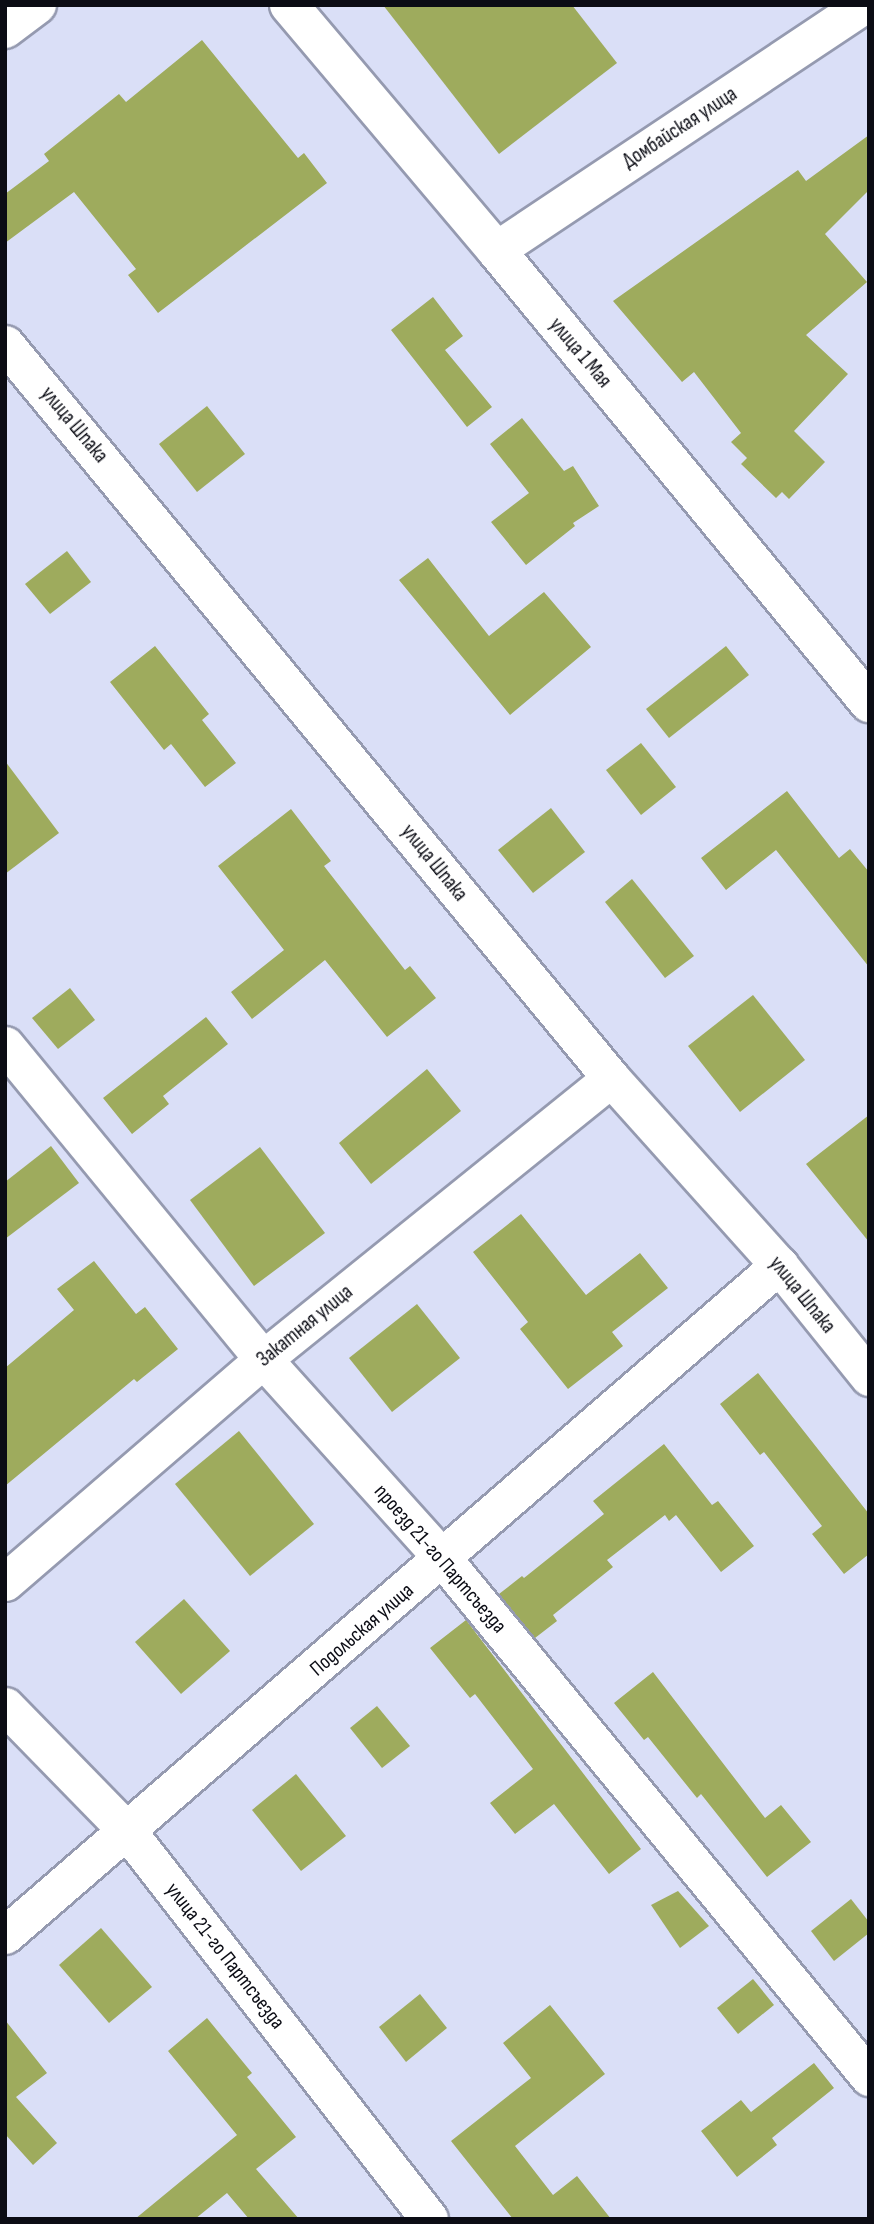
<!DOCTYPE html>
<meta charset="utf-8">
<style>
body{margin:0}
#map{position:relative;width:874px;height:2224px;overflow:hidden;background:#dadff7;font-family:"Sofia Sans Condensed",sans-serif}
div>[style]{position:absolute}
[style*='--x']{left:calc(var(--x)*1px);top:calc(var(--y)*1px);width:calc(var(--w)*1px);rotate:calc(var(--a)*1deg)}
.building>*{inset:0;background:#9eab5d}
.roads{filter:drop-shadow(2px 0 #959ab0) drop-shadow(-2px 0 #959ab0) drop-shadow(0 2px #959ab0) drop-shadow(0 -2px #959ab0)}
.street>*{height:37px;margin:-18.5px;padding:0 18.5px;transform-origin:18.5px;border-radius:18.5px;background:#fff}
.secondary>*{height:38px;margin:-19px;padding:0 19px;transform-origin:19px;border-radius:19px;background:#fff}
span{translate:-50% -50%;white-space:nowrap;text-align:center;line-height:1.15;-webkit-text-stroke:7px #fff;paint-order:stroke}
.street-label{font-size:21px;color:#0b0c14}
.frame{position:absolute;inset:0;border:7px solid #0b0c14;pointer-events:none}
</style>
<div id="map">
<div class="building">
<i style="clip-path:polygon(383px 5px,572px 5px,617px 63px,499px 154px)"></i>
<i style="clip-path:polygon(202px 40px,298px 158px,304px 153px,327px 183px,158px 313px,128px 275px,136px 269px,74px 192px,5px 243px,5px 194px,49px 161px,44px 154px,119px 94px,126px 102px)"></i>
<i style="clip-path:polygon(869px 135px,869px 190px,825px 234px,867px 282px,806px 335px,848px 374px,794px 431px,825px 462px,789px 499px,782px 492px,776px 498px,741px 464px,747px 458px,731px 442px,741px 433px,694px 372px,682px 382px,613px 301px,798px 170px,806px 181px)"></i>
<i style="clip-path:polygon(433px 297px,463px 336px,445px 350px,492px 407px,467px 427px,391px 330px)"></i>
<i style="clip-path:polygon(207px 406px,245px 454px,197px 492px,159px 444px)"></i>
<i style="clip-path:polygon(522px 418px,564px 471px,573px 466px,599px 506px,573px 523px,575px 526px,526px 565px,491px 522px,529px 493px,490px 444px)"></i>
<i style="clip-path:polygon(67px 551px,91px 582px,50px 614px,25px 584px)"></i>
<i style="clip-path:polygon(428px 558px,489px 636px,544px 592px,591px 647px,510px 715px,399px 580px)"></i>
<i style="clip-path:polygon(155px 646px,209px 714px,202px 720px,236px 763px,205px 787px,171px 744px,164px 750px,110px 682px)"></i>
<i style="clip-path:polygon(726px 646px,749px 675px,669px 738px,646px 709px)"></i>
<i style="clip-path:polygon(641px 743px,676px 787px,641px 815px,606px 770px)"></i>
<i style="clip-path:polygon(5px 761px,59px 833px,5px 874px)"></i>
<i style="clip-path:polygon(787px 791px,839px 858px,850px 849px,869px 872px,869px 967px,776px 850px,726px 890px,701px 858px)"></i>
<i style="clip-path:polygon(551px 808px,585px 852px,533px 893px,498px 850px)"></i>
<i style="clip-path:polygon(291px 809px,331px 861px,324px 866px,405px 970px,410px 966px,436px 998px,387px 1037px,325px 960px,252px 1019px,231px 992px,284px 950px,218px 866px)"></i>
<i style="clip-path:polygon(632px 879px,694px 956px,665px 978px,605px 902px)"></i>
<i style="clip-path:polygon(70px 988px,95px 1020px,58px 1049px,32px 1018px)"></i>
<i style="clip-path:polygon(753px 995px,805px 1060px,740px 1112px,688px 1046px)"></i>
<i style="clip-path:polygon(206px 1017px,228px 1044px,163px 1096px,169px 1104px,132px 1134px,103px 1098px)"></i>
<i style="clip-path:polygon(427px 1069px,461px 1111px,371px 1184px,339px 1143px)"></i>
<i style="clip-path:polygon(869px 1115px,869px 1242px,806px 1164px)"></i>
<i style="clip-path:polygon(51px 1146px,79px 1183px,5px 1239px,5px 1182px)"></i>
<i style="clip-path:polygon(260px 1147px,325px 1233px,254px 1286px,190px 1200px)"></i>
<i style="clip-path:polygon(521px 1214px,586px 1295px,640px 1253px,668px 1288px,612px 1332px,623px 1346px,568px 1389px,520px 1329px,528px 1322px,473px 1252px)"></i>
<i style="clip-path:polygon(94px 1261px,136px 1314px,145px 1307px,178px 1349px,137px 1382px,134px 1379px,5px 1486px,5px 1368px,74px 1310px,57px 1289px)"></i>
<i style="clip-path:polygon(417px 1304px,460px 1358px,392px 1412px,349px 1358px)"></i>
<i style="clip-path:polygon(758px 1373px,869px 1514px,869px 1554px,844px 1574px,812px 1534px,822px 1526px,764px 1452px,760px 1455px,720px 1404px)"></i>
<i style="clip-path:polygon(239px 1431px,314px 1524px,250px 1576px,175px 1484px)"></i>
<i style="clip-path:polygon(664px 1444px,712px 1505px,718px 1501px,754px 1546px,721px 1572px,676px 1515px,669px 1521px,665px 1515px,607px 1560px,613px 1567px,553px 1615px,557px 1621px,535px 1638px,499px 1594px,522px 1576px,524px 1578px,604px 1514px,593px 1501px)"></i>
<i style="clip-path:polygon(184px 1599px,230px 1651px,181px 1694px,135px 1642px)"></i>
<i style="clip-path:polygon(466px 1620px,641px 1849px,609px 1874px,554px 1804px,515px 1834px,490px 1803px,533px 1769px,475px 1694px,470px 1698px,430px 1648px)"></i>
<i style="clip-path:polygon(653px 1672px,765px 1818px,781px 1805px,811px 1842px,767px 1877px,701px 1794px,697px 1798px,648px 1737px,644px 1740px,614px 1703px)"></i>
<i style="clip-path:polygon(377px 1706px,410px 1746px,382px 1768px,350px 1728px)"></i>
<i style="clip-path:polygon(296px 1774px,346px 1836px,301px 1871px,252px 1810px)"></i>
<i style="clip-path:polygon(678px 1891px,709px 1926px,680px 1948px,651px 1905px)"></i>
<i style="clip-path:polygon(851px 1899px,869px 1922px,869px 1933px,834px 1961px,811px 1931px)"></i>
<i style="clip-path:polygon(101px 1928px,152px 1987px,109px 2023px,59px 1965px)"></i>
<i style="clip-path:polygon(753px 1979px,774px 2005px,738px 2034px,717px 2008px)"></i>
<i style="clip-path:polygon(420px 1994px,447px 2028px,406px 2062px,379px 2027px)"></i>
<i style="clip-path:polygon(550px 2005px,605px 2074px,515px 2146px,553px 2195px,577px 2176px,611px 2219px,513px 2219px,451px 2141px,531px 2078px,503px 2043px)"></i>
<i style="clip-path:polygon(207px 2018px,252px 2073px,247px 2077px,296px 2137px,256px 2169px,299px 2219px,249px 2219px,227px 2193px,195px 2219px,135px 2219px,237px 2135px,168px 2051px)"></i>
<i style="clip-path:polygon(5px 2020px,47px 2073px,16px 2097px,57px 2143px,33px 2165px,5px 2134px)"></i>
<i style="clip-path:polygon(814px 2063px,834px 2088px,772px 2138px,777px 2145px,737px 2177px,701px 2131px,741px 2100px,751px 2112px)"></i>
</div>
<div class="roads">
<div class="street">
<i style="--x:496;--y:250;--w:442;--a:-33.7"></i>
<i style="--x:5;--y:344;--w:952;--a:50.46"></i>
<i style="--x:611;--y:1078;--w:251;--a:48.1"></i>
<i style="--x:779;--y:1265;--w:144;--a:51.2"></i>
<i style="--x:5;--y:1045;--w:406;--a:50.6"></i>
<i style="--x:263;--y:1359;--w:269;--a:48"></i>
<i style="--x:443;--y:1559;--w:671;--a:50.57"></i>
<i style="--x:5;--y:1582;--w:341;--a:-40.8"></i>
<i style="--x:263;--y:1359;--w:447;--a:-38.9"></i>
<i style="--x:5;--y:1706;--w:176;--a:45.7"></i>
<i style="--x:128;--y:1832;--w:490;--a:52.1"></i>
<i style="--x:5;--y:1935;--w:1024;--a:-40.88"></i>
</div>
<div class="secondary">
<i style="--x:289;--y:5;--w:321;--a:49.8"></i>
<i style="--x:496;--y:250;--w:587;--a:50.53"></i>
<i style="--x:5;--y:29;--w:40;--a:-37"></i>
</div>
</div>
<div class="street-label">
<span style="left:680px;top:128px;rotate:-33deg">Домбайская улица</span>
<span style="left:580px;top:353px;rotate:50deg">улица 1 Мая</span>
<span style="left:74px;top:425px;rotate:50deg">улица Шпака</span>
<span style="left:434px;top:863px;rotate:51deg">улица Шпака</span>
<span style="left:802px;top:1295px;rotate:51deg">улица Шпака</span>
<span style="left:305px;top:1326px;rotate:-39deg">Закатная улица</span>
<span style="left:440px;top:1559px;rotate:49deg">проезд 21-го Партсъезда</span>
<span style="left:362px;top:1630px;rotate:-41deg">Подольская улица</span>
<span style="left:225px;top:1956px;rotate:52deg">улица 21-го Партсъезда</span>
</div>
<div class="frame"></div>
</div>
